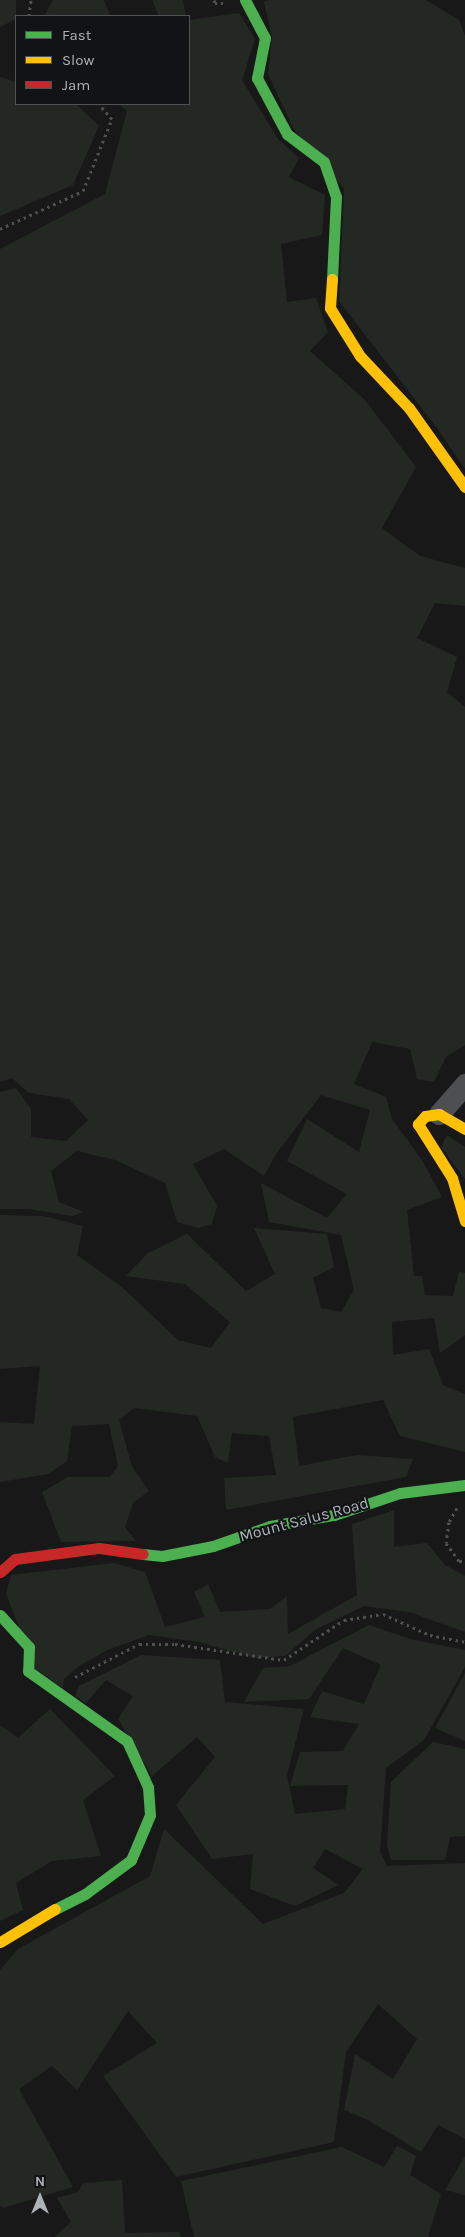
<!DOCTYPE html>
<style>
body{margin:0}
#map{position:relative;width:465px;height:2237px;overflow:hidden;background:#181818;font-family:Karla,sans-serif}
div>[style]{position:absolute}
[style*='--x']{left:calc(var(--x)*1px);top:calc(var(--y)*1px);width:calc(var(--w)*1px);rotate:calc(var(--a)*1deg)}
.green>*{inset:0;background:#232922}
.path>*{height:3px;margin-top:-1.5px;transform-origin:0;background:repeating-linear-gradient(90deg,#4e5152 0 2.5px,transparent 0 6.5px)}
.street>*{height:21px;margin:-10.5px;padding:0 10.5px;transform-origin:10.5px;border-radius:10.5px;background:#4d4f51}
.fast>*{height:11px;margin:-5.5px;padding:0 5.5px;transform-origin:5.5px;border-radius:5.5px;background:#4caf50}
.slow>*{height:11px;margin:-5.5px;padding:0 5.5px;transform-origin:5.5px;border-radius:5.5px;background:#ffc107}
.jam>*{height:11px;margin:-5.5px;padding:0 5.5px;transform-origin:5.5px;border-radius:5.5px;background:#c62828}
span{translate:-50% -50%;white-space:nowrap;text-align:center;line-height:1.15;-webkit-text-stroke:4px #121314;paint-order:stroke}
.street-label{font-size:16px;color:#abb3b8}
.legend{position:absolute;left:15px;top:15px;width:175px;height:90px;box-sizing:border-box;background:#121314;border:1px solid #4f5356;margin:0;padding:6px 9px;list-style:none;font-size:15px;color:#abb3b8}
.legend li{display:flex;align-items:center;gap:10px;height:25px}
.legend b{width:25px;border:1px solid #4f5356}
.north{position:absolute;left:15px;top:2172px;width:50px;height:50px;-webkit-text-stroke:4px #121314;paint-order:stroke;rotate:0deg;font-size:14px;font-weight:700;line-height:20px;text-align:center;color:#abb3b8}
.north::after{content:'';display:block;margin:auto;width:18px;height:22px;background:#abb3b8;clip-path:polygon(50% 0,100% 100%,50% 72%,0 100%)}
</style>
<div id="map">
<div class="green">
<i style="clip-path:polygon(0 0,16px 0,16px 19px,0 27px)"></i>
<i style="clip-path:polygon(53px 0,104px 0,110px 16px,44px 16px)"></i>
<i style="clip-path:polygon(152px 0,183px 0,186px 16px,159px 16px)"></i>
<i style="clip-path:polygon(268px 0,426px 0,459px 20px,465px 36px,465px 469px,437px 428px,339px 301px,344px 189px,293px 128px,268px 74px,272px 36px,264px 2px)"></i>
<i style="clip-path:polygon(239px 13px,255px 39px,242px 80px,278px 139px,299px 158px,289px 177px,325px 195px,322px 235px,281px 244px,287px 302px,316px 298px,328px 332px,310px 351px,365px 400px,416px 467px,382px 528px,420px 556px,465px 568px,465px 606px,435px 603px,417px 638px,457px 657px,447px 692px,465px 707px,465px 1045px,446px 1057px,434px 1082px,417px 1079px,410px 1049px,372px 1042px,354px 1084px,386px 1097px,392px 1119px,422px 1160px,442px 1197px,407px 1210px,414px 1276px,422px 1276px,425px 1295px,453px 1296px,459px 1272px,465px 1273px,465px 1335px,440px 1353px,434px 1318px,392px 1322px,393px 1355px,429px 1349px,443px 1385px,465px 1394px,465px 1452px,400px 1436px,383px 1400px,293px 1417px,299px 1466px,357px 1455px,413px 1459px,406px 1477px,226px 1510px,224px 1478px,276px 1475px,269px 1436px,232px 1433px,228px 1463px,215px 1457px,197px 1416px,134px 1408px,119px 1420px,132px 1467px,149px 1491px,133px 1503px,125px 1527px,136px 1541px,61px 1542px,42px 1492px,68px 1477px,110px 1477px,118px 1466px,109px 1424px,72px 1426px,67px 1461px,48px 1474px,0 1482px,0 1422px,34px 1424px,40px 1366px,0 1369px,0 1215px,43px 1216px,83px 1226px,77px 1255px,122px 1287px,178px 1340px,211px 1348px,230px 1322px,185px 1284px,126px 1276px,148px 1253px,187px 1234px,246px 1291px,275px 1274px,254px 1228px,327px 1234px,334px 1267px,313px 1278px,321px 1308px,341px 1312px,354px 1290px,341px 1235px,269px 1222px,261px 1183px,327px 1218px,347px 1194px,287px 1161px,307px 1119px,359px 1152px,370px 1110px,321px 1095px,276px 1154px,264px 1176px,224px 1149px,193px 1164px,217px 1206px,212px 1224px,198px 1228px,177px 1222px,165px 1183px,115px 1160px,77px 1151px,51px 1171px,59px 1202px,84px 1212px,72px 1216px,29px 1209px,0 1209px,0 1092px,16px 1088px,31px 1109px,31px 1137px,66px 1141px,88px 1120px,69px 1099px,29px 1093px,12px 1078px,0 1082px,0 249px,105px 194px,127px 111px,119px 104px,189px 104px,189px 20px)"></i>
<i style="clip-path:polygon(0 77px,16px 82px,16px 104px,76px 104px,99px 126px,73px 185px,0 216px)"></i>
<i style="clip-path:polygon(447px 1135px,465px 1147px,465px 1179px,441px 1147px)"></i>
<i style="clip-path:polygon(394px 1510px,394px 1547px,427px 1543px,445px 1565px,465px 1576px,465px 1632px,409px 1612px,364px 1606px,315px 1630px,285px 1656px,255px 1658px,199px 1642px,149px 1635px,107px 1650px,79px 1666px,64px 1679px,63px 1688px,34px 1668px,6px 1593px,11px 1575px,114px 1563px,145px 1572px,165px 1627px,205px 1617px,194px 1592px,208px 1584px,220px 1612px,270px 1609px,287px 1596px,288px 1634px,357px 1595px,352px 1524px)"></i>
<i style="clip-path:polygon(369px 1625px,410px 1639px,465px 1650px,465px 1667px,424px 1740px,386px 1768px,380px 1851px,387px 1866px,465px 1863px,465px 2139px,438px 2125px,421px 2152px,368px 2120px,344px 2110px,355px 2054px,393px 2079px,417px 2039px,378px 2004px,346px 2052px,334px 2142px,176px 2177px,103px 2076px,157px 2043px,128px 2011px,77px 2090px,52px 2066px,19px 2089px,73px 2187px,3px 2208px,0 2205px,0 1970px,18px 1949px,150px 1876px,164px 1829px,263px 1924px,344px 1893px,363px 1869px,325px 1849px,313px 1868px,338px 1885px,295px 1906px,250px 1889px,253px 1854px,212px 1859px,176px 1805px,215px 1757px,197px 1737px,152px 1776px,118px 1719px,133px 1696px,106px 1680px,86px 1703px,75px 1696px,79px 1686px,141px 1655px,220px 1660px,225px 1702px,304px 1709px,287px 1775px,295px 1814px,345px 1809px,348px 1785px,290px 1786px,300px 1752px,343px 1751px,359px 1724px,310px 1717px,322px 1691px,364px 1704px,381px 1665px,343px 1648px,309px 1699px,244px 1702px,263px 1668px,290px 1666px)"></i>
<i style="clip-path:polygon(465px 1673px,465px 1741px,435px 1728px)"></i>
<i style="clip-path:polygon(50px 1709px,115px 1776px,83px 1800px,101px 1856px,52px 1861px,16px 1883px,23px 1910px,0 1921px,0 1725px,18px 1738px)"></i>
<i style="clip-path:polygon(433px 1742px,465px 1749px,465px 1836px,450px 1837px,445px 1860px,391px 1860px,387px 1845px,391px 1782px)"></i>
<i style="clip-path:polygon(397px 2146px,416px 2156px,410px 2175px,441px 2194px,428px 2237px,194px 2237px,181px 2181px,342px 2147px,384px 2167px)"></i>
<i style="clip-path:polygon(465px 2156px,465px 2195px,445px 2190px)"></i>
<i style="clip-path:polygon(122px 2180px,125px 2233px,179px 2232px,181px 2237px,55px 2237px,71px 2222px,57px 2198px,78px 2192px,83px 2183px)"></i>
</div>
<div class="path">
<i style="--x:214;--y:0;--w:3;--a:72"></i>
<i style="--x:215;--y:3;--w:8;--a:0"></i>
<i style="--x:29;--y:16;--w:16;--a:-83"></i>
<i style="--x:0;--y:229;--w:91;--a:-24.6"></i>
<i style="--x:83;--y:191;--w:78;--a:-68.1"></i>
<i style="--x:112;--y:119;--w:20;--a:-131"></i>
<i style="--x:457;--y:1508;--w:16;--a:120"></i>
<i style="--x:449;--y:1522;--w:21;--a:98"></i>
<i style="--x:446;--y:1543;--w:22;--a:54"></i>
<i style="--x:459;--y:1561;--w:6;--a:0"></i>
<i style="--x:75;--y:1677;--w:72;--a:-27.3"></i>
<i style="--x:139;--y:1644;--w:36;--a:0"></i>
<i style="--x:175;--y:1644;--w:110;--a:8.4"></i>
<i style="--x:284;--y:1660;--w:72;--a:-33.7"></i>
<i style="--x:344;--y:1620;--w:39;--a:-9"></i>
<i style="--x:383;--y:1614;--w:51;--a:24.1"></i>
<i style="--x:430;--y:1635;--w:36;--a:11"></i>
</div>
<div class="street">
<i style="--x:439;--y:1114;--w:40;--a:-49"></i>
</div>
<div class="fast">
<i style="--x:245;--y:0;--w:43;--a:62.2"></i>
<i style="--x:265;--y:38;--w:41;--a:101.3"></i>
<i style="--x:257;--y:78;--w:64;--a:61.8"></i>
<i style="--x:287;--y:134;--w:46;--a:37.1"></i>
<i style="--x:324;--y:162;--w:37;--a:71"></i>
<i style="--x:336;--y:197;--w:82;--a:92.8"></i>
<i style="--x:143;--y:1554;--w:19;--a:6"></i>
<i style="--x:162;--y:1556;--w:52;--a:-11.1"></i>
<i style="--x:213;--y:1546;--w:60;--a:-19.3"></i>
<i style="--x:270;--y:1526;--w:65;--a:-9.8"></i>
<i style="--x:334;--y:1515;--w:70;--a:-18.4"></i>
<i style="--x:400;--y:1493;--w:65;--a:-7"></i>
<i style="--x:0;--y:1615;--w:43;--a:47.8"></i>
<i style="--x:29;--y:1647;--w:24;--a:92"></i>
<i style="--x:28;--y:1671;--w:121;--a:35.3"></i>
<i style="--x:127;--y:1741;--w:51;--a:65.5"></i>
<i style="--x:148;--y:1787;--w:28;--a:86"></i>
<i style="--x:150;--y:1815;--w:49;--a:112.9"></i>
<i style="--x:131;--y:1860;--w:57;--a:143.5"></i>
<i style="--x:85;--y:1894;--w:34;--a:153"></i>
</div>
<div class="slow">
<i style="--x:332;--y:279;--w:29;--a:94"></i>
<i style="--x:330;--y:308;--w:57;--a:58"></i>
<i style="--x:360;--y:356;--w:71;--a:46.7"></i>
<i style="--x:409;--y:408;--w:97;--a:54.7"></i>
<i style="--x:465;--y:1129;--w:30;--a:-150"></i>
<i style="--x:439;--y:1114;--w:14;--a:172"></i>
<i style="--x:425;--y:1116;--w:11;--a:131"></i>
<i style="--x:418;--y:1124;--w:64;--a:57.8"></i>
<i style="--x:452;--y:1178;--w:45;--a:73.2"></i>
<i style="--x:0;--y:1942;--w:64;--a:-31"></i>
</div>
<div class="jam">
<i style="--x:0;--y:1572;--w:20;--a:-41"></i>
<i style="--x:15;--y:1559;--w:85;--a:-7.5"></i>
<i style="--x:99;--y:1548;--w:44;--a:7.8"></i>
</div>
<div class="street-label">
<span style="left:304px;top:1520px;rotate:-15deg">Mount Salus Road</span>
</div>
<ul class="legend">
<li><b style="height:6px;background:#4caf50"></b>Fast</li>
<li><b style="height:6px;background:#ffc107"></b>Slow</li>
<li><b style="height:6px;background:#c62828"></b>Jam</li>
</ul>
<div class="north">N</div>
</div>
